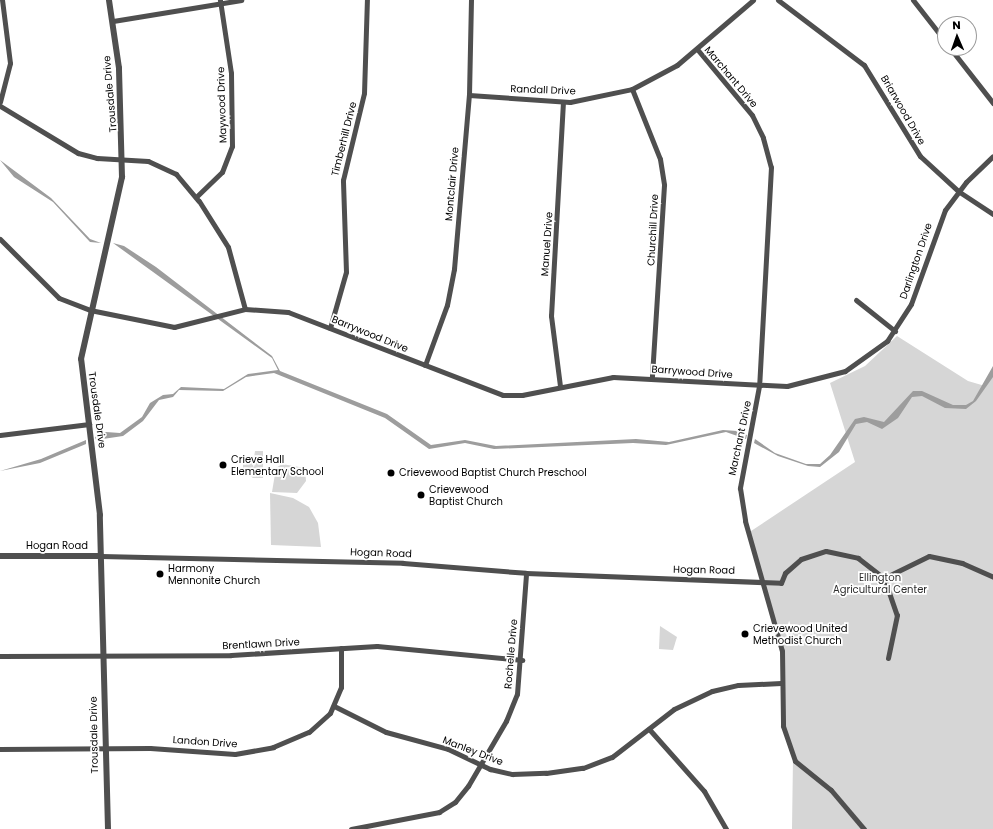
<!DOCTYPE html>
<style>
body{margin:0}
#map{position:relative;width:993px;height:829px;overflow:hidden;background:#fff;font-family:Poppins,sans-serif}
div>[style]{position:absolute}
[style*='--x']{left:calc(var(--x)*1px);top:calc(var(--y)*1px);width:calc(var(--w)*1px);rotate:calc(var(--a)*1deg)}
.green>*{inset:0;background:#d6d6d6}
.water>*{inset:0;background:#9d9d9d}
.minor>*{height:5px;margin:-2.5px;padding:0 2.5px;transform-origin:2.5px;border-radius:2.5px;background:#4f4f4f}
.tertiary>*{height:6px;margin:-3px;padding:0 3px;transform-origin:3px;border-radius:3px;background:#4f4f4f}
.dots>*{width:11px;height:11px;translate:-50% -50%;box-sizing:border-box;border:2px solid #fff;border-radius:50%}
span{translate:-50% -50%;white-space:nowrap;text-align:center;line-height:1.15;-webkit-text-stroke:3.5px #fff;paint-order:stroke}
.street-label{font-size:10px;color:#000}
.poi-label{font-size:10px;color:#000}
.left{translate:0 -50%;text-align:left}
.park-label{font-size:10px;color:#2d2d2d}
.north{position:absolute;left:937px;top:16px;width:40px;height:40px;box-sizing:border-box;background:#fff;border:1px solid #999;border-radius:50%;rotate:358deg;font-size:11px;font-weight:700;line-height:16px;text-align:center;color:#000}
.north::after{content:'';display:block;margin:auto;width:14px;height:18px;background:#000;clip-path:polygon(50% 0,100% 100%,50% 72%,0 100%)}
</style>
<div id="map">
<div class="green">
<i style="clip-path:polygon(897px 336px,968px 381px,985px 386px,993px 375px,993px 829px,792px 829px,793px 758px,783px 727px,782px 660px,748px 533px,855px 462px,830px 383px,865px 366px)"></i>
<i style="clip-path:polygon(255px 451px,263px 451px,263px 478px,253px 478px,243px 471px,243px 462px,254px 458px)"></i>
<i style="clip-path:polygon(282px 464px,305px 468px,306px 481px,297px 493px,272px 492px,276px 468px)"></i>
<i style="clip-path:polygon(270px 493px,293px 498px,309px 507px,318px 523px,321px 547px,271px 545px)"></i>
<i style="clip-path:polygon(660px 626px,677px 637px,673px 650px,659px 649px)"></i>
</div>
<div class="water">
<i style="clip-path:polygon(0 160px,51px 198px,90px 239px,101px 243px,90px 242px,53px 202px,14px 177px)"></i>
<i style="clip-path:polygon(113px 243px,124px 246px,156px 267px,272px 356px,280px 371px,387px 414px,431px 445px,465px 440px,496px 446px,636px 439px,669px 442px,723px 430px,737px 431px,747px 435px,746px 439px,726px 432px,666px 445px,633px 443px,494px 449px,465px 443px,429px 449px,385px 418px,274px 373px,246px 377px,223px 391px,179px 390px,173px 397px,159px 400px,143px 421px,123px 436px,96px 440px,95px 437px,106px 432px,120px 433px,142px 417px,150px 403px,163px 395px,173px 394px,181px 387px,224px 389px,248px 374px,278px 370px,272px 358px)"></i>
<i style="clip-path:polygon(993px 366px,993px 377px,976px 401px,966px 409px,945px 408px,922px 396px,912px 397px,898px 418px,882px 429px,867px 422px,856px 424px,839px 452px,820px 467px,808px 466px,778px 456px,754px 443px,755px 439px,775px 453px,806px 464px,820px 464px,830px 455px,855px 419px,864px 417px,884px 422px,913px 391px,922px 391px,953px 405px,966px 405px,973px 401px)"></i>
<i style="clip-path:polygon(86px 440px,86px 444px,40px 463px,0 471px,41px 459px)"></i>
</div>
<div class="minor">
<i style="--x:778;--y:0;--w:108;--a:37.1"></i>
<i style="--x:864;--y:65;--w:107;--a:58.4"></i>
<i style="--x:920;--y:156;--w:52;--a:42.6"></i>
<i style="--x:958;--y:191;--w:42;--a:33.3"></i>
<i style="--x:913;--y:0;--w:52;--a:52"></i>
<i style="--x:113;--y:21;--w:130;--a:-9.3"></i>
<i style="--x:950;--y:48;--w:70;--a:52"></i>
<i style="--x:697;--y:49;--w:86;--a:50.2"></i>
<i style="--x:752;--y:115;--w:25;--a:64"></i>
<i style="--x:763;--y:138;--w:30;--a:75"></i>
<i style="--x:771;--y:167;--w:219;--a:93.1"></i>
<i style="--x:759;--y:386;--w:104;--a:100.6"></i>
<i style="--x:740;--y:488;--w:33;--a:81"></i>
<i style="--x:745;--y:521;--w:135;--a:74.1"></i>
<i style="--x:782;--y:651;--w:75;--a:89.2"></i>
<i style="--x:783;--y:726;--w:37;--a:71"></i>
<i style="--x:795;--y:761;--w:46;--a:38.9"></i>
<i style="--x:831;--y:790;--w:51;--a:49.8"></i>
<i style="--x:632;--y:89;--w:75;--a:68.2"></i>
<i style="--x:660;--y:159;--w:26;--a:81"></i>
<i style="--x:664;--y:185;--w:193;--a:93.6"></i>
<i style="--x:469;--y:95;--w:101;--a:4"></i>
<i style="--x:570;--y:102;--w:63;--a:-11.8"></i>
<i style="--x:632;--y:89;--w:51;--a:-28.1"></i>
<i style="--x:677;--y:65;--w:100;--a:-40.5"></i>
<i style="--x:0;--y:102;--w:40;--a:-75.6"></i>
<i style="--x:10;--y:63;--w:64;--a:-97.2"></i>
<i style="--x:0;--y:106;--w:91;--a:31.1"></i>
<i style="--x:78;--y:153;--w:20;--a:15"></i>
<i style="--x:97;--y:158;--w:51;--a:3.4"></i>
<i style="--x:148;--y:161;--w:31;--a:25"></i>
<i style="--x:176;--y:174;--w:35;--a:50"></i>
<i style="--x:199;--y:201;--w:54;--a:57.8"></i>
<i style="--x:228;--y:247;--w:64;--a:74.7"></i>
<i style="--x:196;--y:197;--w:36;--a:-44"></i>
<i style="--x:222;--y:172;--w:28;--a:-69"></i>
<i style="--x:232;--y:146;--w:73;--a:-90.8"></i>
<i style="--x:231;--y:73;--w:74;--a:-98.6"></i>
<i style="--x:0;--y:239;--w:83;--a:45"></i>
<i style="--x:59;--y:298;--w:33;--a:21"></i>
<i style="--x:90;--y:310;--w:86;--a:11.4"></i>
<i style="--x:174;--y:327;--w:73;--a:-14.2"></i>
<i style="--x:245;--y:309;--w:43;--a:4"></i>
<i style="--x:288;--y:312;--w:230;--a:21.1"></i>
<i style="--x:503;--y:395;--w:19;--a:0"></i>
<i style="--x:522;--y:395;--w:93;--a:-11.2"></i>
<i style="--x:613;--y:377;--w:174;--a:3"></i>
<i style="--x:787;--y:386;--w:60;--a:-14.5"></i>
<i style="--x:845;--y:371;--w:52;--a:-35.5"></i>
<i style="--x:887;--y:341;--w:44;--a:-57"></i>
<i style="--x:911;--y:304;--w:100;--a:-70.1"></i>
<i style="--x:945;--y:210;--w:35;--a:-53"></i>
<i style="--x:966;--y:182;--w:37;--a:-44"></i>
<i style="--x:856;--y:300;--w:50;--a:38.5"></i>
<i style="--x:330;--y:328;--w:58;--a:-74.1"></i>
<i style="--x:346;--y:272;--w:92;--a:-91.9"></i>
<i style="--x:343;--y:180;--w:89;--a:-76.4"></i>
<i style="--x:364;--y:93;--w:93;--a:-88.2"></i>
<i style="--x:425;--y:365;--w:64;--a:-69.9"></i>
<i style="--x:447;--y:305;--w:37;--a:-79"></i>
<i style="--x:454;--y:269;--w:175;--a:-85.1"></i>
<i style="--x:469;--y:95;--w:95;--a:-88.8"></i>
<i style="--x:560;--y:386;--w:71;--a:-97.3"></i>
<i style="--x:551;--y:316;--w:214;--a:-86.8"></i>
<i style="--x:0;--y:435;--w:90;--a:-7"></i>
<i style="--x:101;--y:556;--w:302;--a:1.3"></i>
<i style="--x:403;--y:563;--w:123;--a:4.6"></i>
<i style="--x:526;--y:573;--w:255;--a:2.2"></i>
<i style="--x:781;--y:583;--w:11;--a:-68"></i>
<i style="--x:785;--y:573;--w:21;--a:-41"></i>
<i style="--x:801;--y:559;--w:26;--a:-18"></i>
<i style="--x:826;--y:551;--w:33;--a:12"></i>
<i style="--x:858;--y:558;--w:33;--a:38"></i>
<i style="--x:884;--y:578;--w:50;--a:-26.1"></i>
<i style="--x:929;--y:556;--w:34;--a:12"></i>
<i style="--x:962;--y:563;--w:34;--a:24"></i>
<i style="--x:884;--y:578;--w:39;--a:71"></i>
<i style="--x:897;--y:615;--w:44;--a:101.8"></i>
<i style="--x:0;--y:656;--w:231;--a:-0.2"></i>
<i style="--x:231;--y:655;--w:146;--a:-3.5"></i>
<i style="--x:377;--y:646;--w:146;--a:5.5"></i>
<i style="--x:334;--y:706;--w:58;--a:26.6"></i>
<i style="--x:386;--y:732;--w:64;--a:15.3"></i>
<i style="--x:448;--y:749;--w:47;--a:25.5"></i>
<i style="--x:490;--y:769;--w:23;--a:13"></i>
<i style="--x:512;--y:774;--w:34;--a:-2"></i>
<i style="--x:546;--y:773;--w:37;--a:-8"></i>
<i style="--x:583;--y:768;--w:31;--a:-21"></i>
<i style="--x:612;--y:757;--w:78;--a:-37.7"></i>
<i style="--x:674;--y:709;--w:42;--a:-25.3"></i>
<i style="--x:712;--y:691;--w:27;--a:-13"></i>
<i style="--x:738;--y:685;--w:43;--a:-2.7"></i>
<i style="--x:649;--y:729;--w:83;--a:48.4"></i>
<i style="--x:704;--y:791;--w:44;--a:59.9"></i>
<i style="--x:0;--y:749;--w:150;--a:-0.4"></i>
<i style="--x:150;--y:748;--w:85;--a:4"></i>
<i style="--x:235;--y:754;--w:39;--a:-10"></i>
<i style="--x:273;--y:747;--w:39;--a:-23"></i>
<i style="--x:309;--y:732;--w:28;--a:-42"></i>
<i style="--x:330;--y:713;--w:28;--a:-67"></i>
<i style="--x:341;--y:687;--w:39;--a:-90"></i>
<i style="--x:351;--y:829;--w:90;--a:-10.9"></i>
<i style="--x:439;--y:812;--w:19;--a:-32"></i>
<i style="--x:455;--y:802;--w:21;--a:-51"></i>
<i style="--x:468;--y:786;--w:75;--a:-59.7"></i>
<i style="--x:506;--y:721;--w:29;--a:-68"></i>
<i style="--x:517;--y:694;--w:121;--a:-85.7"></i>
</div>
<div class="tertiary">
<i style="--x:0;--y:556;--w:101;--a:0"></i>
<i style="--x:108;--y:829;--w:314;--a:-91.5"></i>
<i style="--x:100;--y:515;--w:157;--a:-96.9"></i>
<i style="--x:81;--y:359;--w:187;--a:-77.3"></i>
<i style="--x:122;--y:177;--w:109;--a:-91.6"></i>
<i style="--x:119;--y:68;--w:69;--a:-98.4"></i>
</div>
<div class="dots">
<i style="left:223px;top:465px;background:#000"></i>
<i style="left:391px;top:473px;background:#000"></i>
<i style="left:421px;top:495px;background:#000"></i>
<i style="left:160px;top:574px;background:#000"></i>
<i style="left:745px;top:634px;background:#000"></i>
</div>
<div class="street-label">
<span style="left:731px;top:77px;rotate:50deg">Marchant Drive</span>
<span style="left:543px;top:90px;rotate:2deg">Randall Drive</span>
<span style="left:110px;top:94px;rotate:-95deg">Trousdale Drive</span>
<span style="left:222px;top:105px;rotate:-92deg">Maywood Drive</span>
<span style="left:903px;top:110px;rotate:60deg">Briarwood Drive</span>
<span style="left:344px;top:139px;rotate:-76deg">Timberhill Drive</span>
<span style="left:452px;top:184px;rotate:-85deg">Montclair Drive</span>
<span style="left:653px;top:230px;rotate:-87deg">Churchill Drive</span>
<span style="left:547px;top:244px;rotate:-86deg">Manuel Drive</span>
<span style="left:916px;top:261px;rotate:-71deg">Darlington Drive</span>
<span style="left:370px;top:334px;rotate:22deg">Barrywood Drive</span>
<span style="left:692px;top:372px;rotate:4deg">Barrywood Drive</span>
<span style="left:97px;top:410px;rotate:82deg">Trousdale Drive</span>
<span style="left:740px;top:438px;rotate:-78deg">Marchant Drive</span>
<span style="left:57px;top:546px">Hogan Road</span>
<span style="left:381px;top:553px;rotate:2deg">Hogan Road</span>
<span style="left:704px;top:570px;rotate:1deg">Hogan Road</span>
<span style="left:261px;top:644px;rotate:-3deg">Brentlawn Drive</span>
<span style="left:511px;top:654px;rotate:-85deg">Rochelle Drive</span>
<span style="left:94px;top:735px;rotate:-91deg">Trousdale Drive</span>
<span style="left:205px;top:742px;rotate:4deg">Landon Drive</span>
<span style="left:473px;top:751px;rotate:21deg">Manley Drive</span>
</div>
<div class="poi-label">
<span class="left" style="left:231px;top:465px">Crieve Hall<br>Elementary School</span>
<span class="left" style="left:399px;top:473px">Crievewood Baptist Church Preschool</span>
<span class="left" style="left:429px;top:495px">Crievewood<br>Baptist Church</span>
<span class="left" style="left:168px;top:574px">Harmony<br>Mennonite Church</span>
<span class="left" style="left:753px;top:634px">Crievewood United<br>Methodist Church</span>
</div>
<div class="park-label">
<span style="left:880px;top:583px">Ellington<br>Agricultural Center</span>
</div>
<div class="north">N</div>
</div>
